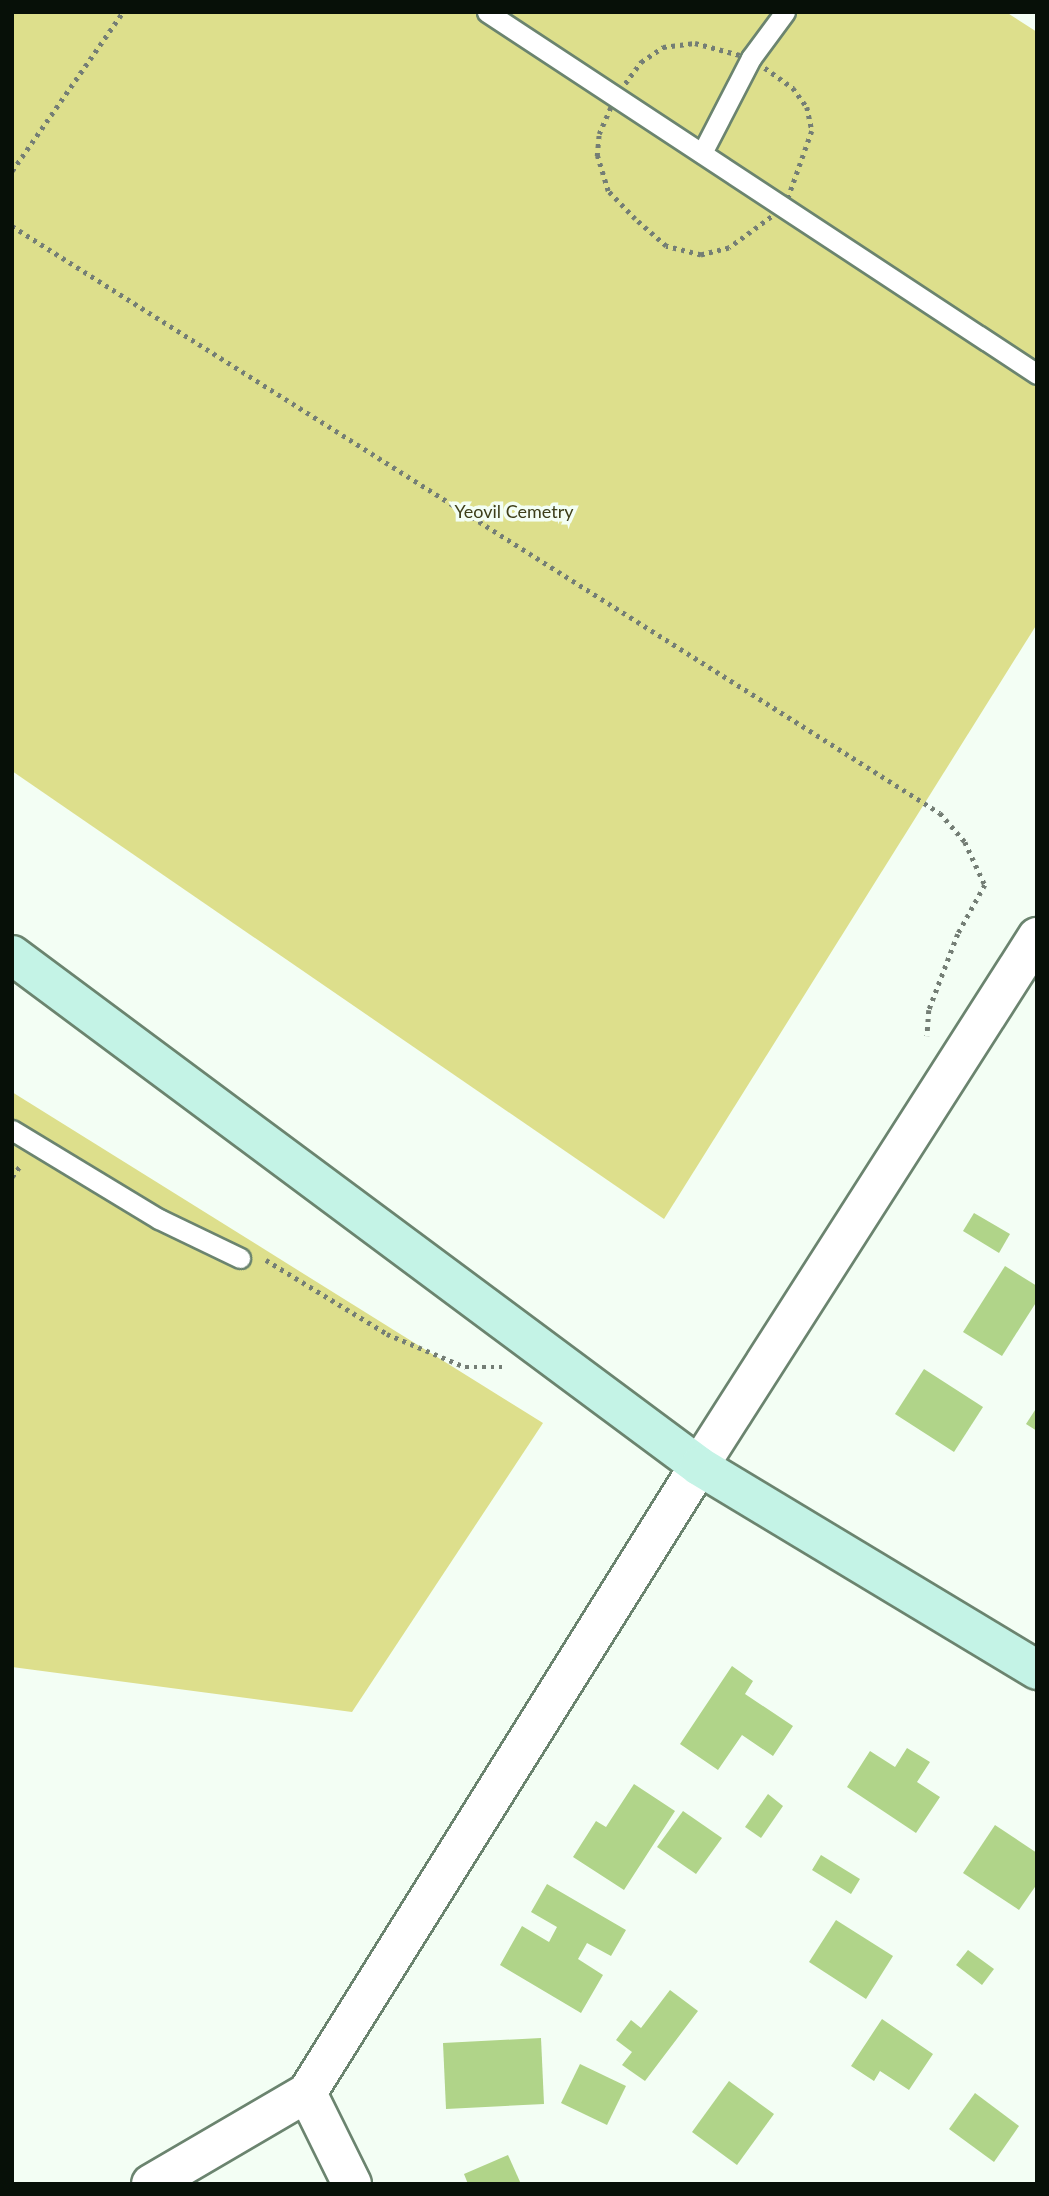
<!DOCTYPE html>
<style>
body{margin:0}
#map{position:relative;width:1049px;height:2196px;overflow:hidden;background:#f3fef4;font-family:Lato,sans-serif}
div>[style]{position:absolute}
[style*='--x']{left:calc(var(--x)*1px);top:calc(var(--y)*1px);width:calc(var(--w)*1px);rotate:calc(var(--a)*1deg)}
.green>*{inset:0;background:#dddf8c}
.building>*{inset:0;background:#b0d489}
.path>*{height:4.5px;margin-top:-2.25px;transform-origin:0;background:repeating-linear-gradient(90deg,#747e75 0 3.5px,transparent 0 8.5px)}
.roads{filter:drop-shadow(2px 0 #6b846f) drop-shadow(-2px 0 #6b846f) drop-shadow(0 2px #6b846f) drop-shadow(0 -2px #6b846f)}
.lane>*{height:19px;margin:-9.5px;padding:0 9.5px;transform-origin:9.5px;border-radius:9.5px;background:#fff}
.street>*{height:38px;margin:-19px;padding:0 19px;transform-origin:19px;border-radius:19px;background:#fff}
.secondary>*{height:38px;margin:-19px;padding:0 19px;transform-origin:19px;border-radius:19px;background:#c4f3e6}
span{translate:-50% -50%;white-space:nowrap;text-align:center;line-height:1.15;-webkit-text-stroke:7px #f3fef4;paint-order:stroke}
.park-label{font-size:18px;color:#3d3e19}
.frame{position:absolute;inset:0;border:14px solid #071008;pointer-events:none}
</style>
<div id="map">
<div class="green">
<i style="clip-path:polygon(12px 12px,1006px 12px,1037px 32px,1037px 624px,664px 1219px,12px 771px)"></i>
<i style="clip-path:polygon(12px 1092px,543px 1423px,352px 1712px,12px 1667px)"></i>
</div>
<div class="building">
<i style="clip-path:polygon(974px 1213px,1010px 1234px,999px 1253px,963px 1231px)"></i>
<i style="clip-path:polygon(1005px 1266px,1037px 1286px,1037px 1301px,1002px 1356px,963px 1332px)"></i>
<i style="clip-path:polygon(924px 1369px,983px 1407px,954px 1452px,895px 1414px)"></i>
<i style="clip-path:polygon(1037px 1407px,1037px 1431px,1026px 1424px)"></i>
<i style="clip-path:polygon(732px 1666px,753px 1681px,745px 1694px,793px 1726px,773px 1756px,742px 1735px,718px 1770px,680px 1744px)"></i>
<i style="clip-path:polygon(907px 1748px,930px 1762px,917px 1782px,940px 1797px,916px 1833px,847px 1787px,870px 1751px,895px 1767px)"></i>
<i style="clip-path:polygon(634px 1784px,675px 1811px,624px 1890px,573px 1857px,596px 1821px,606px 1827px)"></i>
<i style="clip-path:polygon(768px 1794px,783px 1806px,761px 1838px,745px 1827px)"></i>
<i style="clip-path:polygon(683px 1811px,722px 1838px,696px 1874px,657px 1847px)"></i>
<i style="clip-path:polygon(995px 1825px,1037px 1853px,1037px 1884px,1019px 1910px,963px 1873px)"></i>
<i style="clip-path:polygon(821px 1855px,860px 1879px,851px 1894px,812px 1870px)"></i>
<i style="clip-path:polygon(547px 1884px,626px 1930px,611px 1956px,587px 1943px,578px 1959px,603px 1975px,581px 2013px,500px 1965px,522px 1926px,549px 1942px,557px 1927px,531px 1912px)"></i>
<i style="clip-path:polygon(836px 1920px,893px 1956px,866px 1999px,809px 1962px)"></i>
<i style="clip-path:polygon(968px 1950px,994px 1969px,982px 1985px,956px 1965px)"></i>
<i style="clip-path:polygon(670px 1990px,698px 2011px,645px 2081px,622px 2065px,632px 2052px,616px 2040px,631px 2020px,641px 2028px)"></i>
<i style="clip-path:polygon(882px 2019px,933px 2054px,909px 2090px,880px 2071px,874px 2081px,851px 2066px)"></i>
<i style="clip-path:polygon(541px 2038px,544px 2104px,446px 2109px,443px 2043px)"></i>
<i style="clip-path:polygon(580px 2064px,626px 2086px,607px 2125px,561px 2103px)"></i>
<i style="clip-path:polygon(729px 2081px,774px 2114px,737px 2165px,692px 2132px)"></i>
<i style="clip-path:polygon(975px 2093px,1019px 2126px,994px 2162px,949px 2129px)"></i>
<i style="clip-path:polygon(508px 2155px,521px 2184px,468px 2184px,464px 2174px)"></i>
</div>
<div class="path">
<i style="--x:695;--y:43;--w:58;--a:15"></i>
<i style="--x:751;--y:58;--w:52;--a:35.5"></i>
<i style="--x:793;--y:88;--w:24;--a:54"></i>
<i style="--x:807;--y:107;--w:25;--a:78"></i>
<i style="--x:812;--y:131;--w:81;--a:109.6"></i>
<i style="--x:785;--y:207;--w:69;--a:143.8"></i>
<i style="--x:729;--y:248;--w:29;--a:166"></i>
<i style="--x:701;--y:255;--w:36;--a:-166"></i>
<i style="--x:666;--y:246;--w:41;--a:-138.9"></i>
<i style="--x:635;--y:219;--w:39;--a:-134"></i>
<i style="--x:608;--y:191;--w:37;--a:-107"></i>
<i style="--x:597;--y:156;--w:22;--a:-85"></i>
<i style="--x:599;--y:134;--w:40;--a:-66.6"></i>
<i style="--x:615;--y:97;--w:44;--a:-53.4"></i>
<i style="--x:641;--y:62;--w:27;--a:-34"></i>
<i style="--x:663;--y:47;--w:32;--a:-7"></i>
<i style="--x:12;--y:171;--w:194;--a:-55.1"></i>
<i style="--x:12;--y:226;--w:1098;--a:32.32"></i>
<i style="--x:940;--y:813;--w:38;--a:49"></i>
<i style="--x:965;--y:842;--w:47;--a:65.1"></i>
<i style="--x:985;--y:885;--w:56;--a:118.9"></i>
<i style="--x:958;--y:934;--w:81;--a:110.9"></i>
<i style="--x:929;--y:1010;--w:26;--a:94"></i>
<i style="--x:12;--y:1177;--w:14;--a:-54"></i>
<i style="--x:266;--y:1260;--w:142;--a:31.4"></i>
<i style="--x:387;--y:1334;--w:85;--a:22.9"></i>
<i style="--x:465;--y:1367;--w:37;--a:0"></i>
</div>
<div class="roads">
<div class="lane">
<i style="--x:487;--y:12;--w:658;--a:33.35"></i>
<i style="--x:702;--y:153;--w:107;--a:-62.7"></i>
<i style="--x:751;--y:58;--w:57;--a:-53.5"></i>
<i style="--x:12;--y:1130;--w:172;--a:31.2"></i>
<i style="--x:159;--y:1219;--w:90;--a:25.7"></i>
</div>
<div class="street">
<i style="--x:151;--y:2184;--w:181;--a:-30.3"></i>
<i style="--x:352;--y:2184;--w:102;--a:-116.3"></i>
<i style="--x:307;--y:2093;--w:739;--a:-57.99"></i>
<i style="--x:699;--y:1466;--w:628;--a:-57.42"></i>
</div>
<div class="secondary">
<i style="--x:12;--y:955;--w:856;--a:36.64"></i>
<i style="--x:699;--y:1466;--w:395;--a:31.1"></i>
</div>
</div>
<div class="park-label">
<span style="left:514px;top:511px">Yeovil Cemetry</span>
</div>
<div class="frame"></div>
</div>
